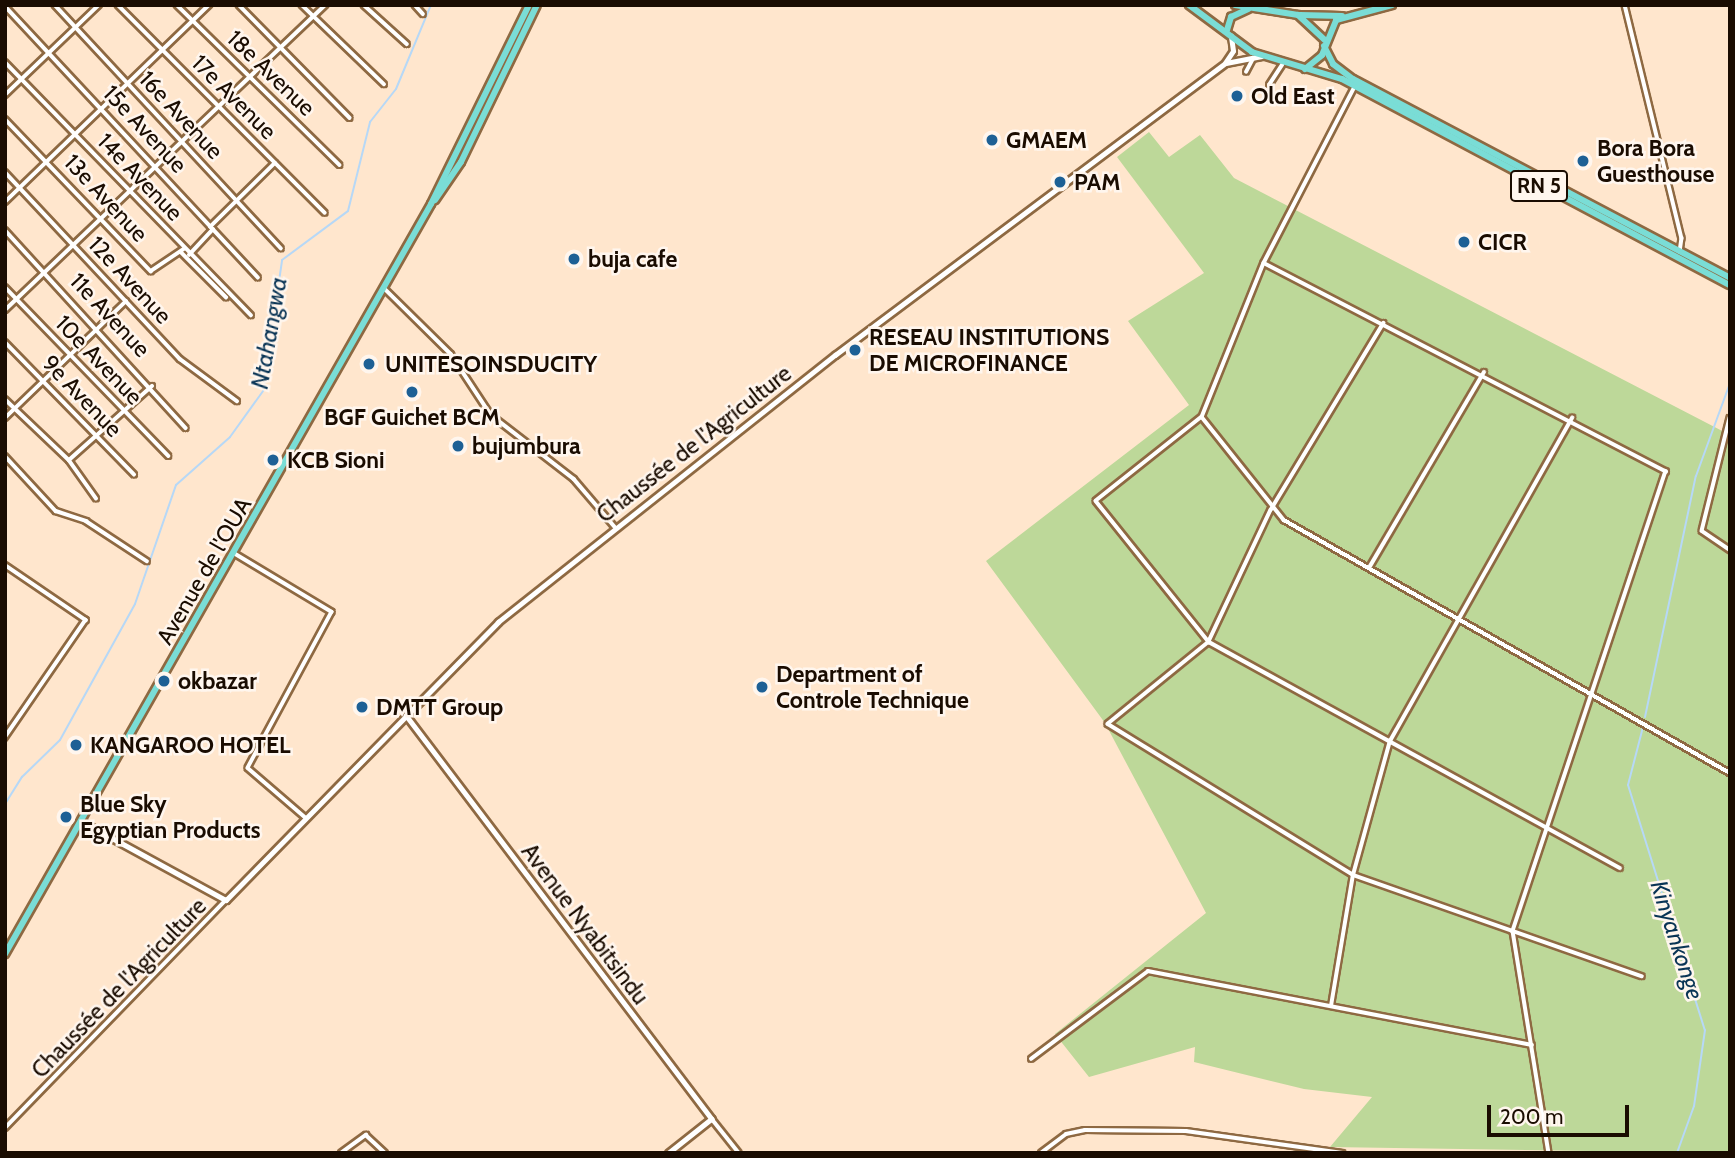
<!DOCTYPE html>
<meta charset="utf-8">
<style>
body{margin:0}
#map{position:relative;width:1735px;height:1158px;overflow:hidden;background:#ffe6cd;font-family:Cabin,sans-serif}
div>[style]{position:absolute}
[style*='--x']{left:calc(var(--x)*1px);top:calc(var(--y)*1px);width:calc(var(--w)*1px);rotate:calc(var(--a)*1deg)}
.green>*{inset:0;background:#bdd899}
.stream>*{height:2px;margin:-1px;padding:0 1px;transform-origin:1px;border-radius:1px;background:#b6d8f7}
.roads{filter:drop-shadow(2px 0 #8e6942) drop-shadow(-2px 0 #8e6942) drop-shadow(0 2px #8e6942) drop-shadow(0 -2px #8e6942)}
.minor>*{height:3.5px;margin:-1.75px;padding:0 1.75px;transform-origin:1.75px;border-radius:1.75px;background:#fff}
.tertiary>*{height:4.5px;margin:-2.25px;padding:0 2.25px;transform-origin:2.25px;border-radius:2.25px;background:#fff}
.primary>*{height:6px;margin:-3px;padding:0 3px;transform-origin:3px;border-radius:3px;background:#7addd6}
.dots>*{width:19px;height:19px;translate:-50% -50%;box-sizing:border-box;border:4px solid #fff6ee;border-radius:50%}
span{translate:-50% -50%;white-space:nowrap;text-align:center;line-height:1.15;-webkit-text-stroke:5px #fff6ee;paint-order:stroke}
.shield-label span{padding:2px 5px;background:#fff6ee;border:2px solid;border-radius:5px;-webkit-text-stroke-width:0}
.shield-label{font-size:21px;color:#1a0c01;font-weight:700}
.street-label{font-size:23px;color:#1a0c01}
.poi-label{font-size:23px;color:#1a0c01;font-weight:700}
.left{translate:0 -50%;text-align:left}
.water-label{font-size:24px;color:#093455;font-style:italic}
.frame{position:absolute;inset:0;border:7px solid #1a0c01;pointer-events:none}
.scale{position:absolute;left:1487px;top:1105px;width:142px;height:32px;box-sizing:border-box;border:4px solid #1a0c01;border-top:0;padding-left:9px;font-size:21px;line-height:24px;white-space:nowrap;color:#1a0c01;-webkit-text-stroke:5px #fff6ee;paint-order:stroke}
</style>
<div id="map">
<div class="green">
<i style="clip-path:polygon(1149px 132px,1169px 157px,1200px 135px,1234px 178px,1730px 435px,1730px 1153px,1330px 1147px,1372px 1097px,1304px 1089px,1194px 1062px,1195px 1047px,1089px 1077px,1055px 1034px,1206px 913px,1105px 723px,986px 561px,1189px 405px,1128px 321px,1204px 273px,1117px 157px)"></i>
</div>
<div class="stream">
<i style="--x:1728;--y:5;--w:4;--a:56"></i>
<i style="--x:1645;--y:717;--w:246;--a:-78.1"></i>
<i style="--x:1696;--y:476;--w:99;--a:-69.9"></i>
<i style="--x:1643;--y:727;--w:60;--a:104.5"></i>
<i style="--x:1628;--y:785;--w:257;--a:72.6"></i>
<i style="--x:1705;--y:1030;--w:77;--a:98.2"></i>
<i style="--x:1694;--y:1106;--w:50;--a:109.9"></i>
<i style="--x:5;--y:804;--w:32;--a:-58"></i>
<i style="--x:22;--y:777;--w:53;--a:-44.2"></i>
<i style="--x:60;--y:740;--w:155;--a:-61.1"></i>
<i style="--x:135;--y:604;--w:126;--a:-71"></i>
<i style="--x:176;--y:485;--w:72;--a:-41.6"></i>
<i style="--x:230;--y:437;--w:57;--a:-54.3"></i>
<i style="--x:263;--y:391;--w:132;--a:-81.7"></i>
<i style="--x:282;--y:260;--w:82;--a:-36.6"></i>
<i style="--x:348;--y:211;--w:92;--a:-76.1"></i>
<i style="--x:370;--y:122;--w:42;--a:-51.8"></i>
<i style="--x:396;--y:89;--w:91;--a:-67.4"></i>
</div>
<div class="roads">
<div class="minor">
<i style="--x:55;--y:5;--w:332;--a:47.1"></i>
<i style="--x:118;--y:5;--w:293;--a:45.1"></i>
<i style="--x:177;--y:5;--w:228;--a:44.5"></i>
<i style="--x:239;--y:5;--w:158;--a:45.5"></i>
<i style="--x:302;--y:5;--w:114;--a:43.9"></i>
<i style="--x:364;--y:5;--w:58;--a:42.2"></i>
<i style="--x:415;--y:5;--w:12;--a:48"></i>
<i style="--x:1625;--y:5;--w:240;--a:76.3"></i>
<i style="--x:1682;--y:238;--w:14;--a:98"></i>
<i style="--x:5;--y:6;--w:371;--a:47"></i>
<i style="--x:5;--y:62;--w:353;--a:45.8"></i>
<i style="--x:1246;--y:72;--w:15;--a:-62"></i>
<i style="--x:1269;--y:85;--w:24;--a:-57"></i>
<i style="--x:1355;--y:87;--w:198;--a:117.3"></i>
<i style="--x:1264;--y:263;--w:166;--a:111.9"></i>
<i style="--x:1202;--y:417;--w:135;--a:141.6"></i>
<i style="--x:1096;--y:501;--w:181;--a:51.3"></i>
<i style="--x:1209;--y:642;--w:469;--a:28.8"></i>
<i style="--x:5;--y:95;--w:130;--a:-43.8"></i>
<i style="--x:5;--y:119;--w:211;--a:46.2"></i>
<i style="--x:151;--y:271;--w:40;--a:-34"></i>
<i style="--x:5;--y:172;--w:256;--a:46.9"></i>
<i style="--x:180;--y:359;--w:71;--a:36.4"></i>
<i style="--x:5;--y:202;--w:284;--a:-44"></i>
<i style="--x:210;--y:227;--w:91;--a:-44.6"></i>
<i style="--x:5;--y:230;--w:268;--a:47.6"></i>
<i style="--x:181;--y:252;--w:64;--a:45"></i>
<i style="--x:189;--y:255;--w:35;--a:-47"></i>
<i style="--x:1264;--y:263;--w:453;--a:27.4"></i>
<i style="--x:1666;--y:471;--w:485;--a:108.4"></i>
<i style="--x:1513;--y:931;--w:225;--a:80.8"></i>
<i style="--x:5;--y:287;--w:235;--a:45.9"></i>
<i style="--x:384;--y:288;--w:94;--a:44.6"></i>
<i style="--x:451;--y:354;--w:73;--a:56.7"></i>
<i style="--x:491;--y:415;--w:105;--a:37.6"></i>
<i style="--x:574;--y:479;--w:63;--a:49.5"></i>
<i style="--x:5;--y:310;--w:442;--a:-43.6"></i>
<i style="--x:1384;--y:323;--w:218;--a:121.1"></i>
<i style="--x:1271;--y:510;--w:146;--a:115.2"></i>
<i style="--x:1209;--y:642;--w:130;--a:140.9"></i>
<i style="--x:1108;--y:724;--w:288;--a:31.6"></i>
<i style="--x:1353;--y:875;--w:306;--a:19.3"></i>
<i style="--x:5;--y:342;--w:185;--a:45.7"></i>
<i style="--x:5;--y:399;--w:88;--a:43.6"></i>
<i style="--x:69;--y:460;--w:111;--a:-41.7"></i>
<i style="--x:1202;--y:417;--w:132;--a:51.5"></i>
<i style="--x:1284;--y:520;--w:513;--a:29.56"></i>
<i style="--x:5;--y:418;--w:168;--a:-44"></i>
<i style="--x:1730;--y:418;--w:116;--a:103.9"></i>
<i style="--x:1702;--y:531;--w:34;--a:34"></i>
<i style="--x:5;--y:456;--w:75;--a:47.2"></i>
<i style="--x:56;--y:511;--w:32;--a:18"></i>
<i style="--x:86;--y:521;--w:73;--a:33.3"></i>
<i style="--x:69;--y:460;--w:47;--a:54.6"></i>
<i style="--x:234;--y:553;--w:114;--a:31"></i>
<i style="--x:332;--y:612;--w:177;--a:118.3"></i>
<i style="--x:248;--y:768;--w:75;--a:40.7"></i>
<i style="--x:5;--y:565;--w:98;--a:34.2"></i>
<i style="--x:86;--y:620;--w:143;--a:124.5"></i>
<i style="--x:1369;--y:568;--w:227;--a:-59.6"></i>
<i style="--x:1331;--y:1006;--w:133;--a:-80.5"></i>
<i style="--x:1353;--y:875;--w:139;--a:-74.6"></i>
<i style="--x:1390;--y:741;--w:371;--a:-60.6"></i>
<i style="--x:1031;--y:1059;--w:146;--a:-36.9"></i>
<i style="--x:1148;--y:971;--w:391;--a:10.9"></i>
<i style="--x:712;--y:1119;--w:43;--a:51.5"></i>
<i style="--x:5;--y:1128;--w:318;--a:-45.9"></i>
<i style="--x:341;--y:1153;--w:31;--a:-36"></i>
<i style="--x:366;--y:1135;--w:26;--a:43"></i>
<i style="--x:1041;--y:1153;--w:31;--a:-37"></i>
<i style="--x:1066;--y:1134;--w:19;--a:-12"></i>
<i style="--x:1085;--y:1130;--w:101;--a:0.6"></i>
<i style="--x:1186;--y:1131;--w:158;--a:8"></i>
</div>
<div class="tertiary">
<i style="--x:1226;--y:63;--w:36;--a:-11"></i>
<i style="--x:406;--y:715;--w:507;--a:52.86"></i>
<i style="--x:712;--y:1119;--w:55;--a:141.7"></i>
<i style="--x:81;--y:821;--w:165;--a:28.6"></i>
<i style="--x:226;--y:900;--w:389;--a:-45.6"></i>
<i style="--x:498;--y:622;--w:430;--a:-38.4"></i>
<i style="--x:835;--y:355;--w:487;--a:-36.8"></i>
<i style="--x:1225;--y:63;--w:14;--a:-56"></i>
<i style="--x:1233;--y:51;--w:15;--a:-98"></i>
</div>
<div class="primary">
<i style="--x:1189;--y:5;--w:79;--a:36.7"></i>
<i style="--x:1252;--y:52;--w:94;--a:16.7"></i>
<i style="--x:1342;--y:79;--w:439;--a:28"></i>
<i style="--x:1235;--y:5;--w:64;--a:9"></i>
<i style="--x:1298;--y:15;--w:37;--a:43"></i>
<i style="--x:1300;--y:15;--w:42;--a:1.4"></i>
<i style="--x:1227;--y:30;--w:14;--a:-73"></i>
<i style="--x:1231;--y:17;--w:19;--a:-25"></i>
<i style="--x:1324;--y:46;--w:20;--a:63"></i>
<i style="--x:1333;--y:64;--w:25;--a:37"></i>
<i style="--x:1353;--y:79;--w:426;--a:27.8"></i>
<i style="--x:1305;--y:69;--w:22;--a:-39"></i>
<i style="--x:1322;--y:55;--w:38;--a:-68"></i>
<i style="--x:1336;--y:20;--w:58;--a:-15"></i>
<i style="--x:435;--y:200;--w:46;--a:-55.6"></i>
<i style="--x:461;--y:162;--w:174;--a:-64.2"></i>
<i style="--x:5;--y:954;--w:863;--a:-60.4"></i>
<i style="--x:431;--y:204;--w:222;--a:-63.8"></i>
</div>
</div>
<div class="dots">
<i style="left:1237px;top:96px;background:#1d6095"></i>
<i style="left:992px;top:140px;background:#1d6095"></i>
<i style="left:1583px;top:161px;background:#1d6095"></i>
<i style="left:1060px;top:182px;background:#1d6095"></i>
<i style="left:1464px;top:242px;background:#1d6095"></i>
<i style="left:574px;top:259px;background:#1d6095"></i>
<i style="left:855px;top:350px;background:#1d6095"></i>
<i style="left:369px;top:364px;background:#1d6095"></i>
<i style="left:412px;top:392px;background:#1d6095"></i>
<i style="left:458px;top:446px;background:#1d6095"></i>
<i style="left:273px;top:460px;background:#1d6095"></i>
<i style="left:164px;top:681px;background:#1d6095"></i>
<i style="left:762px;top:687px;background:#1d6095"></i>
<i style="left:362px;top:707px;background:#1d6095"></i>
<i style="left:76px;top:745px;background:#1d6095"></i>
<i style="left:66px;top:817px;background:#1d6095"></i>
</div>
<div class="shield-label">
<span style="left:1539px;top:186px">RN 5</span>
</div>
<div class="street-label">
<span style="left:271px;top:73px;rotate:44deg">18e Avenue</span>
<span style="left:234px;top:97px;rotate:45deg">17e Avenue</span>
<span style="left:181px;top:115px;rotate:47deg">16e Avenue</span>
<span style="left:145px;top:129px;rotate:47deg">15e Avenue</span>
<span style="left:140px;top:177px;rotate:46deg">14e Avenue</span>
<span style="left:106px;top:198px;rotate:47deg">13e Avenue</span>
<span style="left:130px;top:280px;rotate:47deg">12e Avenue</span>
<span style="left:110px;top:315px;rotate:47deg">11e Avenue</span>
<span style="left:99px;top:360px;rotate:46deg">10e Avenue</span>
<span style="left:82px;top:396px;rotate:46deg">9e Avenue</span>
<span style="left:694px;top:444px;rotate:-38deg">Chaussée de l'Agriculture</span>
<span style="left:204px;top:571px;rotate:-60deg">Avenue de l'OUA</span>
<span style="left:585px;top:924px;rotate:53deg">Avenue Nyabitsindu</span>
<span style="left:119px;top:988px;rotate:-46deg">Chaussée de l'Agriculture</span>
</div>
<div class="poi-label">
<span class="left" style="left:1251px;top:96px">Old East</span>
<span class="left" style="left:1006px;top:140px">GMAEM</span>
<span class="left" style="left:1597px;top:161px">Bora Bora<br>Guesthouse</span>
<span class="left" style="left:1074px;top:182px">PAM</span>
<span class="left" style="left:1478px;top:242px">CICR</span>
<span class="left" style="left:588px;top:259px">buja cafe</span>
<span class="left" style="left:869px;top:350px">RESEAU INSTITUTIONS<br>DE MICROFINANCE</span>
<span class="left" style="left:385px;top:364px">UNITESOINSDUCITY</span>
<span style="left:412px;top:417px">BGF Guichet BCM</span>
<span class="left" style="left:472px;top:446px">bujumbura</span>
<span class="left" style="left:287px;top:460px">KCB Sioni</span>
<span class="left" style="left:776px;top:687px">Department of<br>Controle Technique</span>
<span class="left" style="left:178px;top:681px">okbazar</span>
<span class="left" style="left:376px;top:707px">DMTT Group</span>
<span class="left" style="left:90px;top:745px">KANGAROO HOTEL</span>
<span class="left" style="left:80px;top:817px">Blue Sky<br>Egyptian Products</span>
</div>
<div class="water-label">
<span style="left:269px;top:333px;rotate:-80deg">Ntahangwa</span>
<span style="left:1677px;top:940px;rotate:72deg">Kinyankonge</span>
</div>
<div class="frame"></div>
<div class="scale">200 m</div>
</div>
